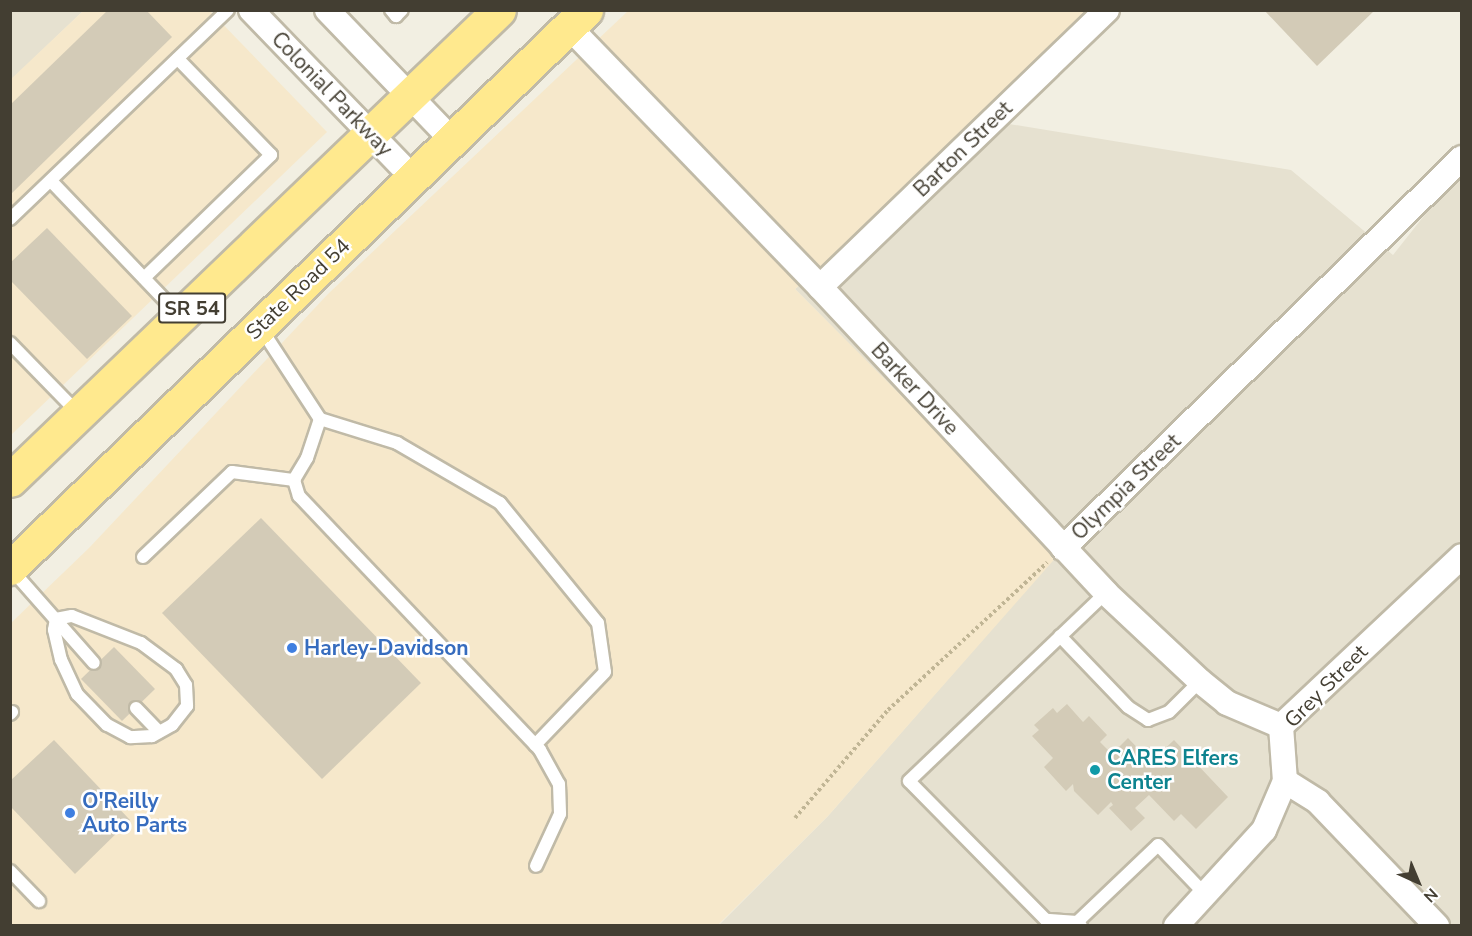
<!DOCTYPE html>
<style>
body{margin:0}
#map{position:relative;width:1472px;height:936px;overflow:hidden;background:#f2efe2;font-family:"Nunito Sans",sans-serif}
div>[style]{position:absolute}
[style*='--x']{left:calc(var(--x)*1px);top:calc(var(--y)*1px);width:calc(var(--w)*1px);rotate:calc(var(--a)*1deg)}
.residential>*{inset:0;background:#e6e1d0}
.commercial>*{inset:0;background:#f6e8cb}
.building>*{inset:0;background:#d3cbb7}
.path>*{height:4px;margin-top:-2px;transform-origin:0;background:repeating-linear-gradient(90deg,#c0b595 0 3px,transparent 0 6px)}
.roads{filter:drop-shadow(2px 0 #c0baa7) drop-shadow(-2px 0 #c0baa7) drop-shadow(0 2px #c0baa7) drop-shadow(0 -2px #c0baa7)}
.lane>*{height:12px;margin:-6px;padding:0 6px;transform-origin:6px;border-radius:6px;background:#fff}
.street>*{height:24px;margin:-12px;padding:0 12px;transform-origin:12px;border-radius:12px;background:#fff}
.primary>*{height:33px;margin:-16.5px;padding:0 16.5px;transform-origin:16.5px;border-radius:16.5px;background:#ffe98e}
.dots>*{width:16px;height:16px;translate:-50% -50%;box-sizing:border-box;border:3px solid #fff;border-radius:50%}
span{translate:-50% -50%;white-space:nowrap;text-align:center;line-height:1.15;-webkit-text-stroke:5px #fff;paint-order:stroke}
.shield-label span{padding:2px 4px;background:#fff;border:2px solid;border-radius:4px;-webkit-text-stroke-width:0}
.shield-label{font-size:20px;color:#433e32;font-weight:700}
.street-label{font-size:21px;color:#433e32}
.shop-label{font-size:21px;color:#366cbe;font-weight:700}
.left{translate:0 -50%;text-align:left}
.culture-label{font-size:21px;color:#0d838f;font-weight:700}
.frame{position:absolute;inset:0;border:12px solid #433e32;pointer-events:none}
.north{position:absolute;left:1388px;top:852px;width:60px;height:60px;-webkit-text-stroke:4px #fff;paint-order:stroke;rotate:136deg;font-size:16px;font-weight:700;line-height:24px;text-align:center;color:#433e32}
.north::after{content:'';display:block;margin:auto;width:21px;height:27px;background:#433e32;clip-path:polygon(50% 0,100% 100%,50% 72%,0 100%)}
</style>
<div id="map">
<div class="residential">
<i style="clip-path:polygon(11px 11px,83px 11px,11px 80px)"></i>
<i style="clip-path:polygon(997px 122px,1291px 170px,1393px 255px,1461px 169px,1461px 925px,718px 926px,828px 816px,1058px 554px,795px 289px)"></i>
</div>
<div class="commercial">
<i style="clip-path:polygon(83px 11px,210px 11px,327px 132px,11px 435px,10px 80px)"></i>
<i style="clip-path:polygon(628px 11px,1100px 11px,997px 122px,795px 289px,1059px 554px,828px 816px,718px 925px,11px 926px,11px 623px,89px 548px,328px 294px)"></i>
</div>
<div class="building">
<i style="clip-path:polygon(108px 10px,146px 10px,172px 37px,10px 195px,10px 105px)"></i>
<i style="clip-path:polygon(1264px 10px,1375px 10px,1317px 66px)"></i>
<i style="clip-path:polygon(47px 228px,132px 316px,87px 359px,10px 280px,10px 263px)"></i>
<i style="clip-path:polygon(261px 518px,421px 683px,322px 779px,162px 613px)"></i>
<i style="clip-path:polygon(114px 647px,155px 689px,122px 721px,81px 679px)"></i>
<i style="clip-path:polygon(1067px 704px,1083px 722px,1089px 716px,1107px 735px,1100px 742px,1112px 754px,1128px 738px,1151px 762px,1174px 740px,1228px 797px,1196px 829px,1181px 814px,1174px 821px,1149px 795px,1135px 808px,1145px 818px,1131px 831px,1109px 808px,1113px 805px,1111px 802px,1098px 815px,1074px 791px,1073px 784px,1066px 791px,1044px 767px,1053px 758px,1032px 736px,1039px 730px,1034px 725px,1053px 708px,1057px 713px)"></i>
<i style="clip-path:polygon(54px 740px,130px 820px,75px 874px,10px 806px,10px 781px)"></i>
</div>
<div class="path">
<i style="--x:795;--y:818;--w:143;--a:-49.3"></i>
<i style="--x:888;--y:710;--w:217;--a:-42.8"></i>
</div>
<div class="roads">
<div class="lane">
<i style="--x:391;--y:10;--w:8;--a:50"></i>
<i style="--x:396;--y:16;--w:8;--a:-45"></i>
<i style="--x:51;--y:181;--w:185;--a:46.3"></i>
<i style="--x:10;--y:219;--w:302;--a:-43.8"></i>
<i style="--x:144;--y:278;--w:177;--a:-44.1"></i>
<i style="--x:271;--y:155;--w:134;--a:-134.1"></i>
<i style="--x:260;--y:327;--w:110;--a:56.9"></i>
<i style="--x:320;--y:419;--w:41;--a:108.4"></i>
<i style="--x:307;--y:458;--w:26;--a:121"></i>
<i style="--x:294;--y:480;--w:17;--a:73"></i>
<i style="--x:299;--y:496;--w:350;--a:46.5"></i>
<i style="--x:540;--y:750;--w:39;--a:61"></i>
<i style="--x:559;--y:784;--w:30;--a:88"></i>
<i style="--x:560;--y:814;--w:57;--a:114.8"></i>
<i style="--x:10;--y:343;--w:98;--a:45.8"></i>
<i style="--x:320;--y:419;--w:81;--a:17.3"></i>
<i style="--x:397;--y:443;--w:119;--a:30.2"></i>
<i style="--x:500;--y:503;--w:155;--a:50.8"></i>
<i style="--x:598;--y:623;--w:49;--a:81.9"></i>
<i style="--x:605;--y:672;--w:101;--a:133.8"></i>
<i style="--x:143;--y:557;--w:123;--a:-43.7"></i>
<i style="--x:232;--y:472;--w:63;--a:7.4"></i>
<i style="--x:11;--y:569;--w:125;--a:48.6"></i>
<i style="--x:72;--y:616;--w:74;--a:21.4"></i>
<i style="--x:141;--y:643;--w:44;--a:36.6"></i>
<i style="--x:176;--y:669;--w:19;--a:58"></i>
<i style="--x:186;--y:685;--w:21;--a:87"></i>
<i style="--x:187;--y:706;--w:24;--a:128"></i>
<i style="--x:172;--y:725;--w:23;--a:151"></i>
<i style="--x:152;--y:736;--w:22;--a:177"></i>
<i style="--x:130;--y:737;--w:26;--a:-152"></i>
<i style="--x:107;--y:725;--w:43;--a:-134.1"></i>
<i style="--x:77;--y:694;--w:38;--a:-115"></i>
<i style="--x:61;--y:660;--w:31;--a:-103"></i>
<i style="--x:54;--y:630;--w:11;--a:-80"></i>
<i style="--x:56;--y:619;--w:16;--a:-11"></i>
<i style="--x:1060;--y:636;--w:98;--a:46.2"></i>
<i style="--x:1128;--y:707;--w:24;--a:33"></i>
<i style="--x:1148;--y:720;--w:22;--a:-21"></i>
<i style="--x:1169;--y:712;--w:44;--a:-45"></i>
<i style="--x:136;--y:708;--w:33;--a:46"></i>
<i style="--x:10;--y:714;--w:3;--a:-45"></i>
<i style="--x:10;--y:871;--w:42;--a:46"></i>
<i style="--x:1073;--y:926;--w:117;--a:-43.6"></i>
<i style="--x:1158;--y:845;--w:69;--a:46.2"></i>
<i style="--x:1081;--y:926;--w:6;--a:-135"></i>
<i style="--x:1077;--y:922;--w:31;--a:-176"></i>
<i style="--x:1046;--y:920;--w:195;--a:-134.6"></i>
<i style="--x:909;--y:781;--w:272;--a:-43.7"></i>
</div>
<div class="street">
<i style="--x:251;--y:10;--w:233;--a:46"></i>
<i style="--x:327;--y:10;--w:180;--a:46.1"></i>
<i style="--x:569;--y:27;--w:361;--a:46"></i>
<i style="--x:820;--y:287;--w:419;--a:46.9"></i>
<i style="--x:1106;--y:593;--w:129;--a:43.1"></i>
<i style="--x:1200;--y:681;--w:35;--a:39"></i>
<i style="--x:1227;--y:703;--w:59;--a:23.1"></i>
<i style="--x:820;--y:287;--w:399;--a:-44"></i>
<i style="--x:1063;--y:548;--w:558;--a:-44.35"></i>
<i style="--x:1285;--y:781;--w:39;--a:32"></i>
<i style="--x:1318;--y:802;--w:172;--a:46.2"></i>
<i style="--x:1176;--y:926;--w:130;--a:-47.5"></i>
<i style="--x:1264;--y:830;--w:53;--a:-66.8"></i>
<i style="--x:1285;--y:781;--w:55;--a:-94.2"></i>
<i style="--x:1281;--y:726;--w:248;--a:-43.2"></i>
</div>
<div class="primary">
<i style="--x:10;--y:480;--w:678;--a:-43.86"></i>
<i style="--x:10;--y:568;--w:802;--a:-44.09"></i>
</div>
</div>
<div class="dots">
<i style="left:292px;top:648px;background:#3f7fe0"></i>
<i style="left:1095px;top:770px;background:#0f9aa8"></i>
<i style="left:70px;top:813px;background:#3f7fe0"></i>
</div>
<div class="shield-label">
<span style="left:192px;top:308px">SR 54</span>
</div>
<div class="street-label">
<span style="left:332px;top:94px;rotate:46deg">Colonial Parkway</span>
<span style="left:963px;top:149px;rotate:-44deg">Barton Street</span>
<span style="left:298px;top:289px;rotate:-44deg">State Road 54</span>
<span style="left:915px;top:389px;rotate:47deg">Barker Drive</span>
<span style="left:1126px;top:487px;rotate:-44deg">Olympia Street</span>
<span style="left:1326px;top:686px;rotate:-45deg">Grey Street</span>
</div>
<div class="shop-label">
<span class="left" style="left:304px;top:648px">Harley-Davidson</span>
<span class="left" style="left:82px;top:813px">O'Reilly<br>Auto Parts</span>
</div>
<div class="culture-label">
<span class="left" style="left:1107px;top:770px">CARES Elfers<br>Center</span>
</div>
<div class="frame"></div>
<div class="north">N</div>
</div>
